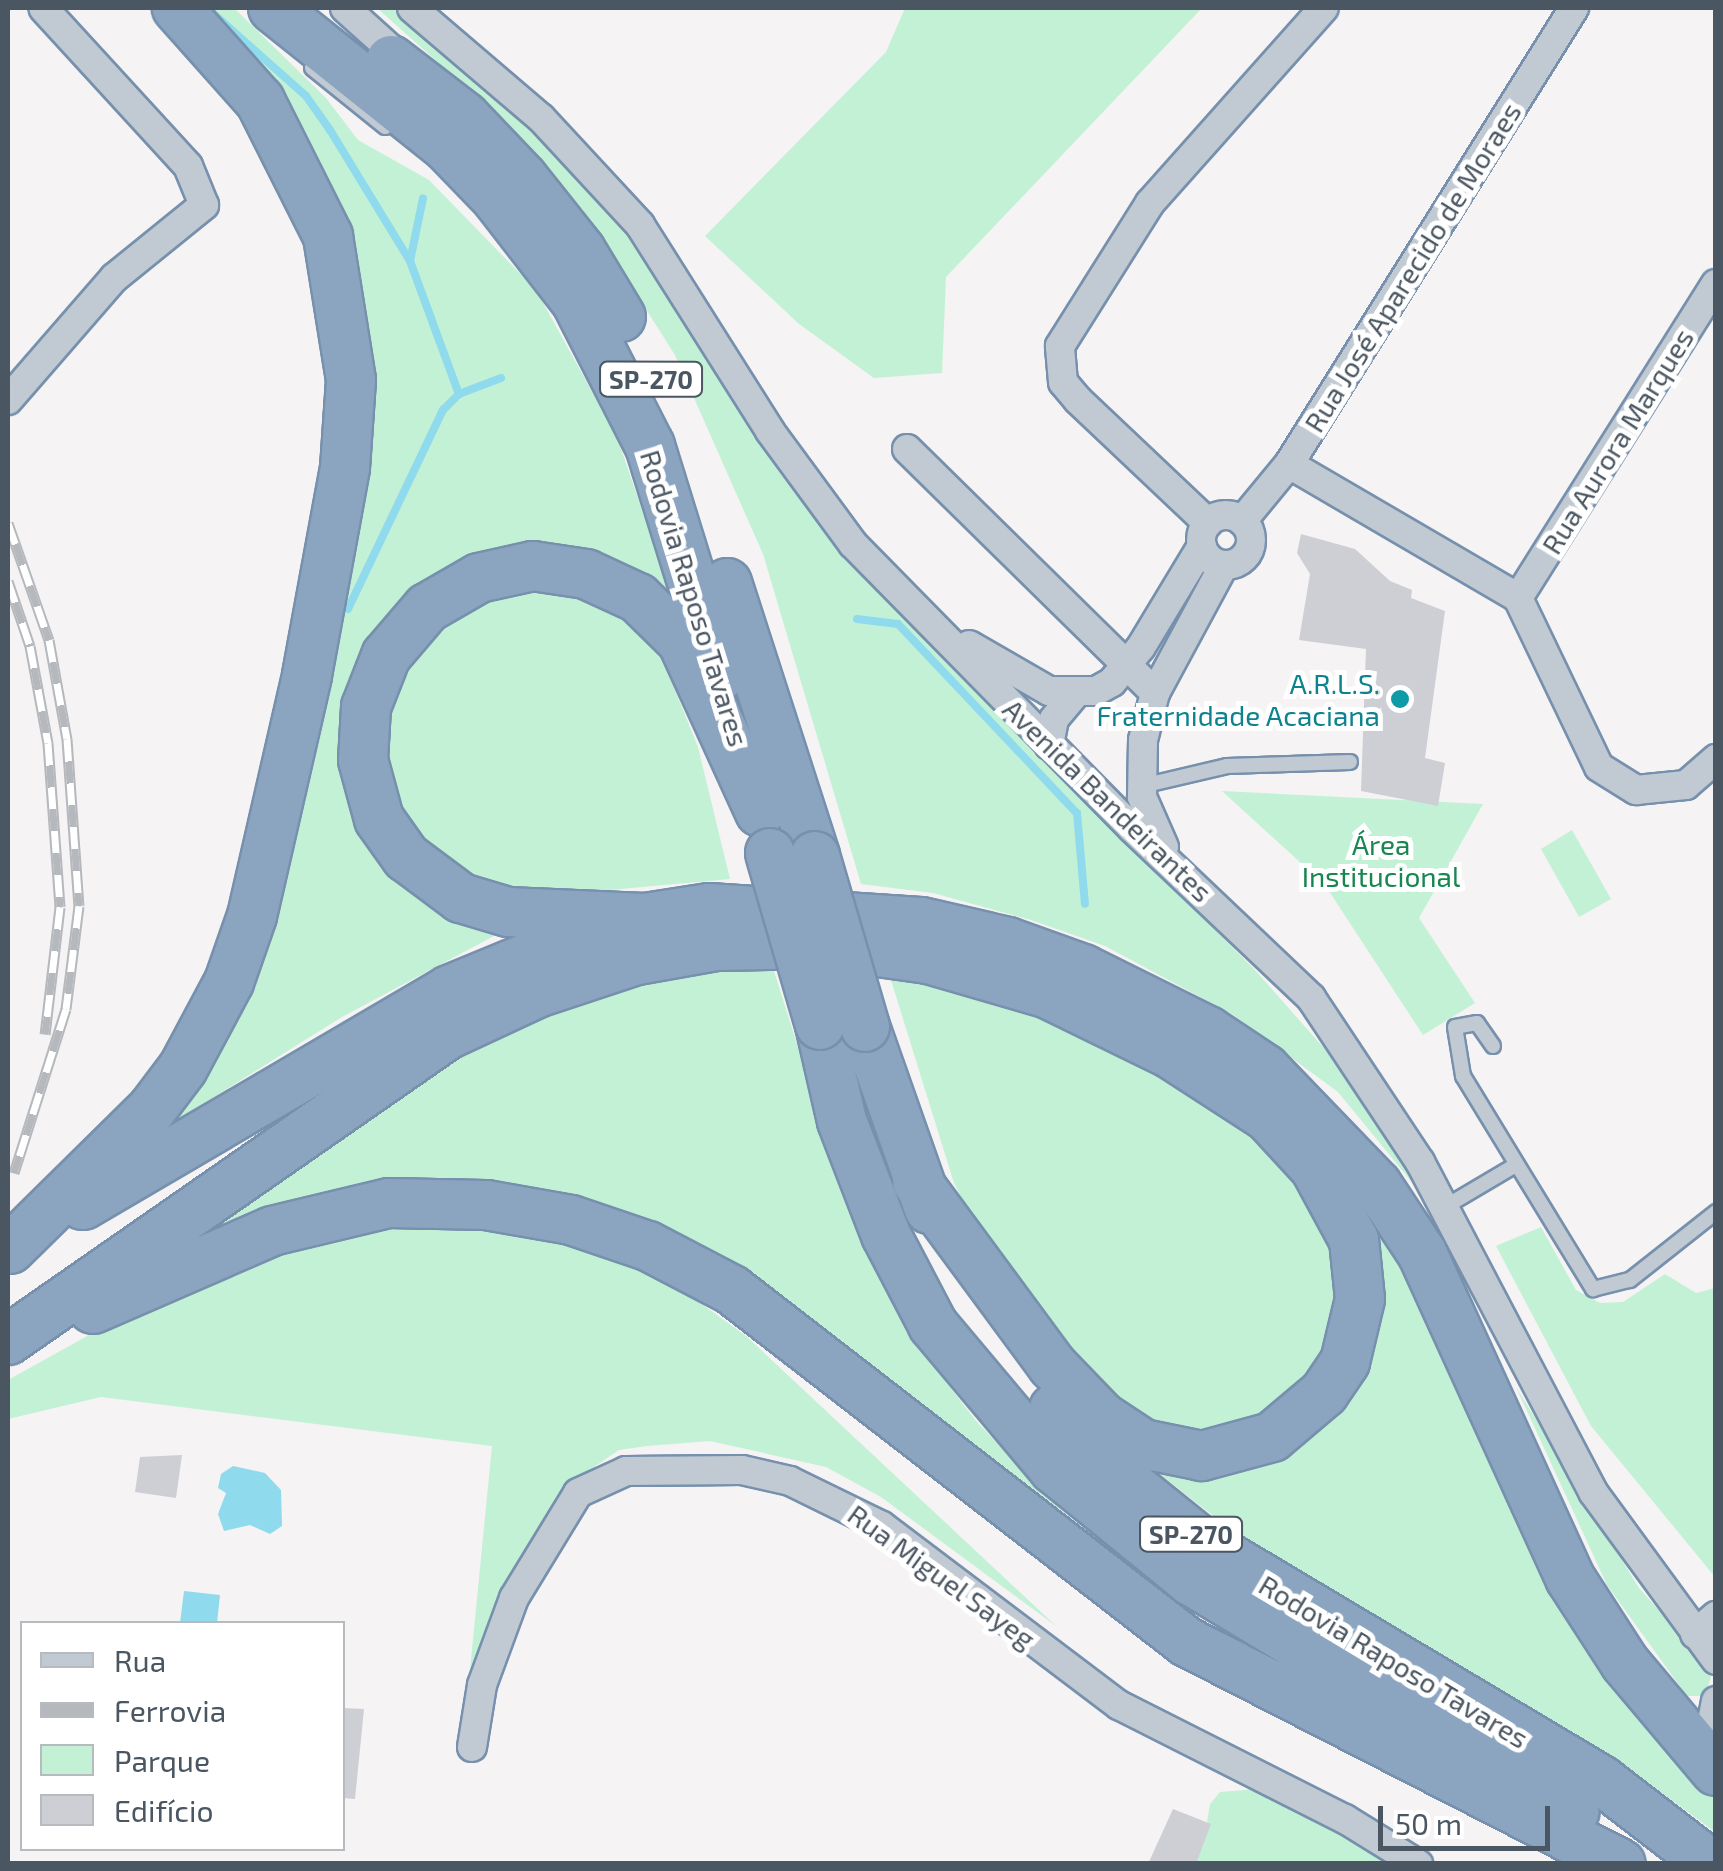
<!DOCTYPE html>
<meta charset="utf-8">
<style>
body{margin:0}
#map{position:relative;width:1723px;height:1871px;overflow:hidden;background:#f5f3f3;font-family:"Exo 2",sans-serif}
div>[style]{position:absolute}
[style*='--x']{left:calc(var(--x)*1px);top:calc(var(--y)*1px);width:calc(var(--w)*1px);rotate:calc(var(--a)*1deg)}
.green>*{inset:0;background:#c3f1d5}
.water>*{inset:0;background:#90daee}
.stream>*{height:8px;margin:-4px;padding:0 4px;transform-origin:4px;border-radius:4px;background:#90daee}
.building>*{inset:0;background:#cdcfd5}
.roads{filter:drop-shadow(2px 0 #7690ad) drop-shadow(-2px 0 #7690ad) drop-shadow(0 2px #7690ad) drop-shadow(0 -2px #7690ad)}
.service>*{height:14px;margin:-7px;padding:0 7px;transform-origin:7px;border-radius:7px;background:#c1cad2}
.minor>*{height:28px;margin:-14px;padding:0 14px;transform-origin:14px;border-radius:14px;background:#c1cad2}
.minor>.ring{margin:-14px;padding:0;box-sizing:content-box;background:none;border:28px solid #c1cad2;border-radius:50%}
.motorway>*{height:48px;margin:-24px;padding:0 24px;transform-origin:24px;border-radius:24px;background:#8ba5c1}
.rail>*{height:11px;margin-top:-5.5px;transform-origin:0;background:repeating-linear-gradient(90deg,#fff 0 22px,#b5b8bd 0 44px);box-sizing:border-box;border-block:2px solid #b5b8bd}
.bridges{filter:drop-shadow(2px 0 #7690ad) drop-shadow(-2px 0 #7690ad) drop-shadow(0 2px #7690ad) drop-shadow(0 -2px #7690ad)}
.motorway-bridge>*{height:48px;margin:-24px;padding:0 24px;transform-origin:24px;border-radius:24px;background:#8ba5c1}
.dots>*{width:28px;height:28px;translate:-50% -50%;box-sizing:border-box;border:5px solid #fff;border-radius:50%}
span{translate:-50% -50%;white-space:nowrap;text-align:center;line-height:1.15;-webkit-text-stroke:10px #fff;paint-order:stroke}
.shield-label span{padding:2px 8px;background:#fff;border:2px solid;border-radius:8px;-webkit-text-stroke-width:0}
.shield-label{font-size:25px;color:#4a5661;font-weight:700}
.street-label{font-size:28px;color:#4a5661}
.culture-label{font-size:28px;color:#0d838f}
.right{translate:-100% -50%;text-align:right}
.park-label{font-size:28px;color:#17864f}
.frame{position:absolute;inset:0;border:10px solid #4a5661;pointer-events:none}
.legend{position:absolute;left:20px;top:1621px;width:325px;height:230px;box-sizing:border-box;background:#fff;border:2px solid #b7bbc0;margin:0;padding:12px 18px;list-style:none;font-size:30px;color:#4a5661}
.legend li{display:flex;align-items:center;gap:20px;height:50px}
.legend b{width:50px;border:2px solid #b7bbc0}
.scale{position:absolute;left:1378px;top:1806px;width:172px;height:45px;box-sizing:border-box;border:5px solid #4a5661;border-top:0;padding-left:12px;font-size:30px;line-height:35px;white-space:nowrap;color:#4a5661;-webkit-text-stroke:8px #fff;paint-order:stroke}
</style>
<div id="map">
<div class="green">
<i style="clip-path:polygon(191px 8px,234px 8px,326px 98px,358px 140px,429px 180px,536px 290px,617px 437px,681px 624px,616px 569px,418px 602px,358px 793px,509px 928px,342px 1017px,137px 1145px,237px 1004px,356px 317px)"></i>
<i style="clip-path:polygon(377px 8px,394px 8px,451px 54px,580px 178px,637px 246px,805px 502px,863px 575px,1254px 969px,1354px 1082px,1424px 1197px,1338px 1092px,1232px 1014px,1105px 946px,1031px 920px,933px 893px,861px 884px,763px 554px,675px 355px,583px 210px,481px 101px)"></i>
<i style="clip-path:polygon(905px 8px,1202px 8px,946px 277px,942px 373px,874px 378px,799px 324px,705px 236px,886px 52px)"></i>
<i style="clip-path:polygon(569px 583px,648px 623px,698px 747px,730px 879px,511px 899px,432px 860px,385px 789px,381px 702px,397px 659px,468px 595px)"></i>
<i style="clip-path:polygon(1222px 791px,1483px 804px,1419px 918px,1475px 1003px,1423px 1035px,1325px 885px)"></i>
<i style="clip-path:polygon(1572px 830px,1611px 899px,1579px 917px,1541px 849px)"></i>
<i style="clip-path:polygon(768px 952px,846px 1199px,930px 1361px,976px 1421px,1063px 1512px,1261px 1666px,573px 1206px,204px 1237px,200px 1232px,390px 1082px,578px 991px)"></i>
<i style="clip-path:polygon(886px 964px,970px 979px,1238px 1113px,1336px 1229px,1343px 1329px,1280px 1417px,1204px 1442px,1128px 1418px,994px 1261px,954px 1183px)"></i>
<i style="clip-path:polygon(1346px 1163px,1715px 1791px,1715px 1832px,1640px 1777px,1274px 1563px,1135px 1455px,1177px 1468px,1357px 1375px,1334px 1174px)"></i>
<i style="clip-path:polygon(383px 1222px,529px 1230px,621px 1260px,689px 1295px,746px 1336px,1056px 1626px,881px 1497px,826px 1467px,710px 1441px,647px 1446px,619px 1450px,569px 1484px,502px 1601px,468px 1690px,492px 1446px,101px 1397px,8px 1419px,8px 1380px,107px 1325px,225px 1263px)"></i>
<i style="clip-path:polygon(1541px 1227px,1576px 1290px,1600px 1303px,1623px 1302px,1665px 1274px,1696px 1293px,1715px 1288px,1715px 1577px,1591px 1426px,1496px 1246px)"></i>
<i style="clip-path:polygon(1516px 1387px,1639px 1588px,1704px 1661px,1711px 1677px,1705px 1696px,1687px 1696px,1607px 1585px)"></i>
<i style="clip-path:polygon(1282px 1787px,1407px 1864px,1152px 1864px,1203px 1847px,1210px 1804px,1220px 1792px)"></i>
</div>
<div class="water">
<i style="clip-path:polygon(233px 1466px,265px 1473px,281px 1490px,282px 1526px,270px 1534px,250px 1525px,224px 1531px,218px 1514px,226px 1493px,218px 1488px,221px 1474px)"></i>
<i style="clip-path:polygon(184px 1591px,220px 1595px,217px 1623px,180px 1623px)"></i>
</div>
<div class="stream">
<i style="--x:207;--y:8;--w:132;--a:41.6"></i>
<i style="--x:306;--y:96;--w:42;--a:54.8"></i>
<i style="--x:330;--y:130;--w:153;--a:58.6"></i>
<i style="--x:410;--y:261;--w:142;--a:69.8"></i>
<i style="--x:410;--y:261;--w:64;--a:-78.3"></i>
<i style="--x:348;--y:609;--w:221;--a:-64.5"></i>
<i style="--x:443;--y:410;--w:23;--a:-45"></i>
<i style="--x:459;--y:394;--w:45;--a:-20.9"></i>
<i style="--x:857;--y:619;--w:41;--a:7"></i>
<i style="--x:898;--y:624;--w:260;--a:46.6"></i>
<i style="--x:1077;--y:813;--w:91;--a:85"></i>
</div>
<div class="building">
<i style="clip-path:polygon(1301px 534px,1355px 549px,1390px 581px,1412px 590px,1411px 598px,1445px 611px,1425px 758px,1445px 763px,1438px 806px,1361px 791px,1366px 649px,1299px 640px,1310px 574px,1297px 553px)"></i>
<i style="clip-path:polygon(182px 1455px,176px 1498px,135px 1492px,140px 1457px)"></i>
<i style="clip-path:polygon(342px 1708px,364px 1709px,355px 1799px,342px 1798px)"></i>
<i style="clip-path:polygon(1173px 1809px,1211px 1824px,1196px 1864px,1148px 1864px)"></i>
</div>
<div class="roads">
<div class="service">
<i style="--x:312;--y:68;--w:94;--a:38.9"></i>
<i style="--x:1142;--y:786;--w:87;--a:-13.2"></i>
<i style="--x:1227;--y:766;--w:123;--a:-1.9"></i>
<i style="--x:1493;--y:1046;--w:28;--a:-125"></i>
<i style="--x:1477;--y:1023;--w:22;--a:170"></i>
<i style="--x:1455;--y:1027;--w:50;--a:80.7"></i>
<i style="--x:1463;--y:1076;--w:250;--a:58.6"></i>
<i style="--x:1593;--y:1289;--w:38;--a:-14"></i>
<i style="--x:1630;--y:1280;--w:110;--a:-38.3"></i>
<i style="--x:1443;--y:1208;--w:82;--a:-30.6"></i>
</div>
<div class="minor">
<i style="--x:345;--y:8;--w:85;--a:42.1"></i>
<i style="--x:412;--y:8;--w:170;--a:40.5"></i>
<i style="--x:541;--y:118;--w:146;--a:47.2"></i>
<i style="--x:640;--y:225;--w:244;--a:57.7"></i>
<i style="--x:770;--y:431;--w:140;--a:53.7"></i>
<i style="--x:853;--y:544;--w:398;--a:45.5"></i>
<i style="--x:1132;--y:828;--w:247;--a:43.5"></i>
<i style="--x:1311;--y:998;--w:197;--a:56.4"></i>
<i style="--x:1420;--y:1162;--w:373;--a:62.3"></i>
<i style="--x:1593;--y:1492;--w:208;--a:53.8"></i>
<i style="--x:8;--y:400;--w:162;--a:-49"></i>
<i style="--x:114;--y:278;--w:116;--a:-39"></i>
<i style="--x:204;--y:205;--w:42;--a:-112.3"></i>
<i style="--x:188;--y:166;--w:214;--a:-132.5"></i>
<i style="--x:907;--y:449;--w:348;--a:44.5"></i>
<i style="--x:1289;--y:464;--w:265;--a:30.3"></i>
<i style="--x:1518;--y:598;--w:187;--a:64.4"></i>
<i style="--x:1599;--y:767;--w:44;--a:31.9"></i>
<i style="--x:1636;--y:790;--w:50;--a:-5.7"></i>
<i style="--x:1686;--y:785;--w:40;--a:-41"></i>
<i class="ring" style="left:1201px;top:515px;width:22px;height:22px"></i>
<i style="--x:1242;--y:521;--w:74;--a:-50.5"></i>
<i style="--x:1289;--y:464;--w:538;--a:-57.99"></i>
<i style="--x:1208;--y:523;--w:179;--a:-136.6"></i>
<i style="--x:1078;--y:400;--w:23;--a:-130"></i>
<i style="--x:1063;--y:382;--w:36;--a:-95"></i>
<i style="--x:1060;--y:346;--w:169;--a:-57.8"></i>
<i style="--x:1150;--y:203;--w:261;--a:-48.3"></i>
<i style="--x:1518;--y:598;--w:371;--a:-57.8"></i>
<i style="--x:969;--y:645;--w:92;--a:29.9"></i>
<i style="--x:1049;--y:691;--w:47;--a:0"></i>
<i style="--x:1096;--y:691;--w:18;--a:-29"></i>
<i style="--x:1112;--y:682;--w:45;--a:-50.4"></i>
<i style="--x:1141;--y:647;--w:118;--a:-58.9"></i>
<i style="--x:1049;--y:745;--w:26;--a:-79"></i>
<i style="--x:1054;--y:719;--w:34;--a:-50"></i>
<i style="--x:1164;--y:847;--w:55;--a:-113.7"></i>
<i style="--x:1142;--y:797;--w:57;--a:-89"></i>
<i style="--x:1143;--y:740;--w:49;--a:-75.7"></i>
<i style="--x:1155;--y:693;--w:145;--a:-61.7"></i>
<i style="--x:1695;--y:1634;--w:28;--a:-41"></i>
<i style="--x:472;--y:1747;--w:63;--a:-80.8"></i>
<i style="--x:482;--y:1685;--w:93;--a:-69.8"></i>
<i style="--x:514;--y:1598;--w:123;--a:-58.6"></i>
<i style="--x:578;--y:1493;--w:53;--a:-24.6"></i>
<i style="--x:626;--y:1471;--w:116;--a:-0.5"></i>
<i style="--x:742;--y:1470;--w:49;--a:12.9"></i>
<i style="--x:790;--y:1481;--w:102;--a:26.1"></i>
<i style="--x:882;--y:1526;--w:297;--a:37.1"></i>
<i style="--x:1119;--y:1705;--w:253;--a:26.8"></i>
<i style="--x:1345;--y:1819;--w:86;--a:31.7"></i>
<i style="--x:1705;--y:1757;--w:57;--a:-78.9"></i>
</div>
<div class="motorway">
<i style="--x:273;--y:8;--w:223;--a:38.6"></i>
<i style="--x:447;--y:147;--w:71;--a:46.1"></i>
<i style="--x:496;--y:198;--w:130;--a:52.2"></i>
<i style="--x:576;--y:301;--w:163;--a:63"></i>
<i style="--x:650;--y:446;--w:240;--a:72.8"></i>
<i style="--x:391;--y:60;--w:93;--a:37.6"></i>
<i style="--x:465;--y:117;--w:84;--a:46.4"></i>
<i style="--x:523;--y:178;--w:93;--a:51.5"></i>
<i style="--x:581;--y:251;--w:77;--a:58.8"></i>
<i style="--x:727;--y:583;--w:287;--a:72.1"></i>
<i style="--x:760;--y:812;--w:188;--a:-114.5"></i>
<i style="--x:682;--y:641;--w:62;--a:-135.7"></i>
<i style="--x:638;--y:598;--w:57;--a:-155.2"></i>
<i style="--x:586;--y:574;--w:54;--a:-171.4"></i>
<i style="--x:533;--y:566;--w:55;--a:167.5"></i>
<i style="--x:479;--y:578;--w:60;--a:150"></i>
<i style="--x:427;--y:608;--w:63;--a:130.5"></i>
<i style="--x:386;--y:656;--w:55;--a:111.4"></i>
<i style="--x:366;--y:707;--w:53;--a:93.2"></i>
<i style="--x:363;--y:760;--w:61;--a:74.8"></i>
<i style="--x:379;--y:819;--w:47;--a:54.6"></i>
<i style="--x:406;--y:857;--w:69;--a:36.7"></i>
<i style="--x:461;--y:898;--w:49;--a:16.6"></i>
<i style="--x:508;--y:912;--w:137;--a:2.5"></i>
<i style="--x:645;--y:918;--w:65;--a:-8.9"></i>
<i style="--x:709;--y:908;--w:212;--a:3.8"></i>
<i style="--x:921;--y:922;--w:89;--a:12.9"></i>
<i style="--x:1008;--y:942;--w:80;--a:19.8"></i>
<i style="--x:1083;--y:969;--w:140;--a:26.4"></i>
<i style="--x:1208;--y:1031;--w:69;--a:33.7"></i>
<i style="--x:1265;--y:1069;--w:161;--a:46"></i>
<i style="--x:1377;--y:1185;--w:82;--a:56.5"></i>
<i style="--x:1422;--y:1253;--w:357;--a:65.5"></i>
<i style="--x:1570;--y:1578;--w:101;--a:57.1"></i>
<i style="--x:1625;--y:1663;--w:141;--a:49.9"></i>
<i style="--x:820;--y:1025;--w:98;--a:77.1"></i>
<i style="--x:842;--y:1121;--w:122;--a:68.9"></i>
<i style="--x:886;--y:1235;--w:102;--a:62.4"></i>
<i style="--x:933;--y:1325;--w:188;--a:50"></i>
<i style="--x:1054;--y:1469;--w:176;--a:39.2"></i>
<i style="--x:1190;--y:1580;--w:449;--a:31.1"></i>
<i style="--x:865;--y:1027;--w:193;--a:70.6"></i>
<i style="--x:83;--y:1205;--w:424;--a:-30.4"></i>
<i style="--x:449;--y:990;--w:168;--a:-22.4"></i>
<i style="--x:10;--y:1249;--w:199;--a:-44.6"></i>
<i style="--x:152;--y:1109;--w:51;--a:-52.9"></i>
<i style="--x:183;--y:1068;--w:98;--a:-61.9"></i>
<i style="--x:229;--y:982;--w:70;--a:-70.8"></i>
<i style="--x:252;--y:916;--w:247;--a:-77.1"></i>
<i style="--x:307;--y:675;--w:210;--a:-79.6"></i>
<i style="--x:345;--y:468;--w:88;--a:-86.1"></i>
<i style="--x:351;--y:380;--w:146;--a:-99.1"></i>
<i style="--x:328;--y:236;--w:151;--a:-116.7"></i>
<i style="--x:260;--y:101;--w:125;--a:-131.7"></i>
<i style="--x:93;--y:1309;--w:195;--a:-23.5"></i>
<i style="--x:272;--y:1231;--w:120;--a:-13.5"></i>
<i style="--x:389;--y:1203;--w:97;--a:1.2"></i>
<i style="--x:486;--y:1205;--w:86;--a:10"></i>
<i style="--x:571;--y:1220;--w:81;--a:18.7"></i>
<i style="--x:648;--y:1246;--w:95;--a:27.6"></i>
<i style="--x:732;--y:1290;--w:575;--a:37.73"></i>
<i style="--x:1187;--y:1642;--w:487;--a:27.1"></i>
<i style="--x:8;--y:1340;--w:535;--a:-34.79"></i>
<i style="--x:447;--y:1035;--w:99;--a:-25"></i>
<i style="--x:537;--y:993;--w:105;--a:-18.3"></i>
<i style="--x:637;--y:960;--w:80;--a:-10"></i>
<i style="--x:716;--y:946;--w:105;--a:-1.1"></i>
<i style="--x:821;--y:944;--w:108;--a:8"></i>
<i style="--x:928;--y:959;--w:123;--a:16.1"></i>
<i style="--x:1046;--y:993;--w:139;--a:26"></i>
<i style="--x:1171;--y:1054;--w:116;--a:33"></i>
<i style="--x:1268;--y:1117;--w:69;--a:47.3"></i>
<i style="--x:1315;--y:1168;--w:82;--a:61.6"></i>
<i style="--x:1354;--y:1240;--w:59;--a:84.2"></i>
<i style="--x:1360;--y:1299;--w:65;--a:103.4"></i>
<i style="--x:1345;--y:1362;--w:37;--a:124"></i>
<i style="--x:1324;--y:1393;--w:68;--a:139.8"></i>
<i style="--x:1272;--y:1437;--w:73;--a:164.8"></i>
<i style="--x:1202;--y:1456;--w:60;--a:-168.5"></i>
<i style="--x:1143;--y:1444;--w:49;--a:-146.6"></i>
<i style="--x:1102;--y:1417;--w:72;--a:-133.9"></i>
<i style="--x:1052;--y:1365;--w:227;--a:-126.4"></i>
<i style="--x:1054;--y:1409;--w:106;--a:45"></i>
<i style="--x:1129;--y:1484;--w:91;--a:38.8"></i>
<i style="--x:1200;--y:1541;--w:467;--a:30.8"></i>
<i style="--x:1601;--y:1780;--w:138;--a:37.6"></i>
</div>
</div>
<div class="rail">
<i style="--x:8;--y:523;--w:124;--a:70.7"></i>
<i style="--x:49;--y:640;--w:101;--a:79.7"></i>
<i style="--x:67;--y:739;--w:167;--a:85.9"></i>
<i style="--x:79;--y:906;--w:104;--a:97.2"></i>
<i style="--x:66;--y:1009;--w:172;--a:107.6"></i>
<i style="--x:8;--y:581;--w:69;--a:71.3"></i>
<i style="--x:30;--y:646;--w:99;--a:79.5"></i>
<i style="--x:48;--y:743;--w:164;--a:85.8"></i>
<i style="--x:60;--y:907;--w:128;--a:96.7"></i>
</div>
<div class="bridges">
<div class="motorway-bridge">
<i style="--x:770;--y:853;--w:179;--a:73.8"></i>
<i style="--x:815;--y:856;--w:178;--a:73.7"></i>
</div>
</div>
<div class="dots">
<i style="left:1400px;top:699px;background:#0f9aa8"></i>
</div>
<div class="shield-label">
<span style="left:651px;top:379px">SP-270</span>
<span style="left:1191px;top:1534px">SP-270</span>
</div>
<div class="street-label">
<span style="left:1412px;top:267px;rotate:-58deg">Rua José Aparecido de Moraes</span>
<span style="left:1617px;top:441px;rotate:-58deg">Rua Aurora Marques</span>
<span style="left:695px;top:598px;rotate:73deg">Rodovia Raposo Tavares</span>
<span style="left:1108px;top:800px;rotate:44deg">Avenida Bandeirantes</span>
<span style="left:942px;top:1576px;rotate:36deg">Rua Miguel Sayeg</span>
<span style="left:1394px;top:1661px;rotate:31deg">Rodovia Raposo Tavares</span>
</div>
<div class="culture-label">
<span class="right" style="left:1380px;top:699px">A.R.L.S.<br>Fraternidade Acaciana</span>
</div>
<div class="park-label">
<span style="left:1381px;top:860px">Área<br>Institucional</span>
</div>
<div class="frame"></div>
<ul class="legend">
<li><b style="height:12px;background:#c1cad2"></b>Rua</li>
<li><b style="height:12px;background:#b5b8bd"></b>Ferrovia</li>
<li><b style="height:28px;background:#c3f1d5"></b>Parque</li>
<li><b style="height:28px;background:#cdcfd5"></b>Edifício</li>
</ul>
<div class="scale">50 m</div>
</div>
